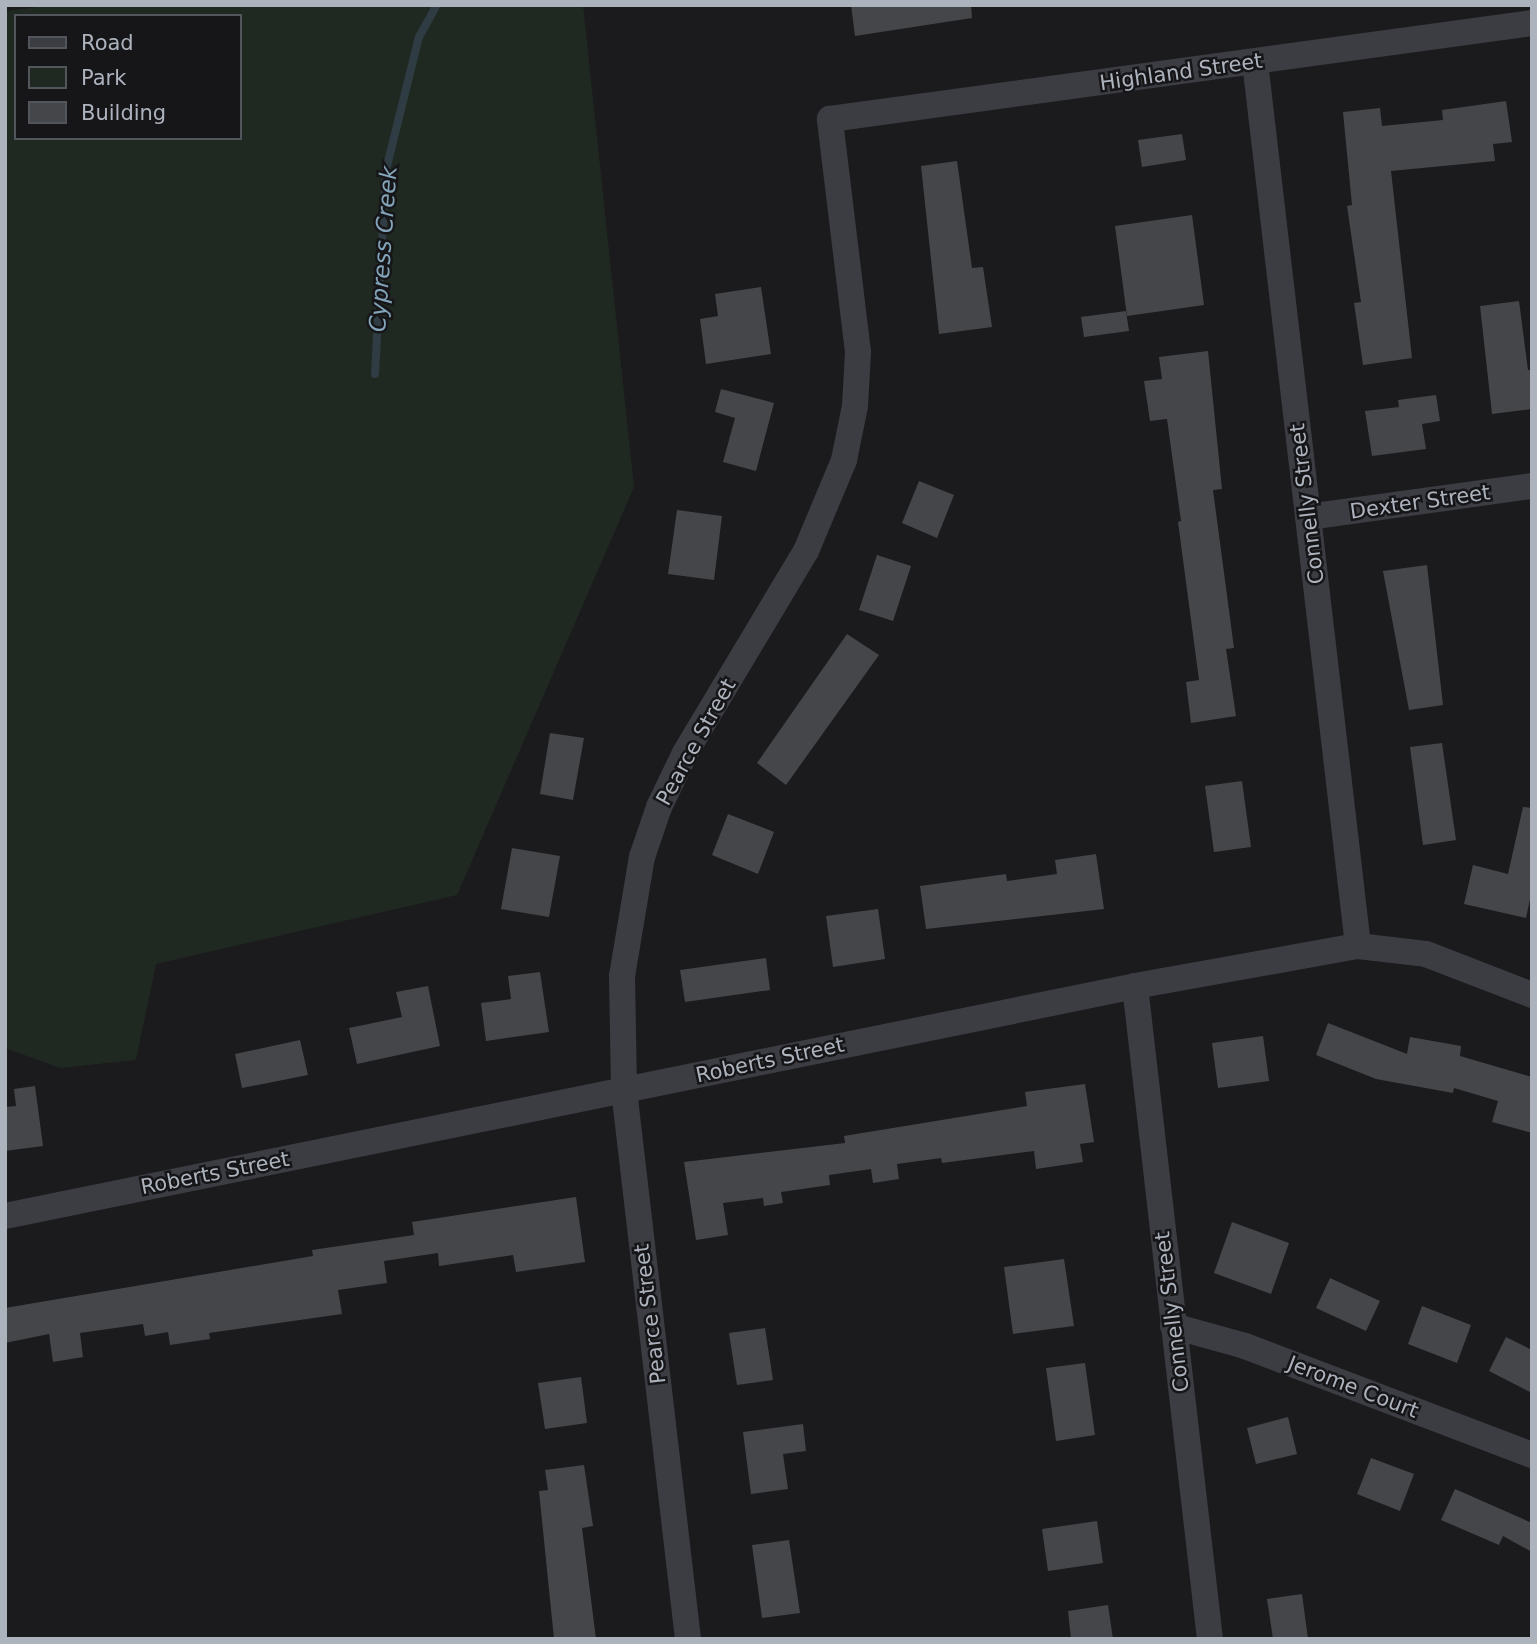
<!DOCTYPE html>
<style>
body{margin:0}
#map{position:relative;width:1537px;height:1644px;overflow:hidden;background:#1b1b1d;font-family:"DejaVu Sans",sans-serif}
div>[style]{position:absolute}
[style*='--x']{left:calc(var(--x)*1px);top:calc(var(--y)*1px);width:calc(var(--w)*1px);rotate:calc(var(--a)*1deg)}
.green>*{inset:0;background:#202921}
.stream>*{height:8px;margin:-4px;padding:0 4px;transform-origin:4px;border-radius:4px;background:#2f3c43}
.building>*{inset:0;background:#45464a}
.street>*{height:26px;margin:-13px;padding:0 13px;transform-origin:13px;border-radius:13px;background:#3b3d43}
span{translate:-50% -50%;white-space:nowrap;text-align:center;line-height:1.15;-webkit-text-stroke:5px #161619;paint-order:stroke}
.street-label{font-size:21px;color:#adb3bd}
.water-label{font-size:23px;color:#83a4b9;font-style:italic}
.frame{position:absolute;inset:0;border:7px solid #adb3bd;pointer-events:none}
.legend{position:absolute;left:14px;top:14px;width:228px;height:126px;box-sizing:border-box;background:#161619;border:2px solid #52555b;margin:0;padding:9px 12px;list-style:none;font-size:21px;color:#adb3bd}
.legend li{display:flex;align-items:center;gap:14px;height:35px}
.legend b{width:35px;border:2px solid #52555b}
</style>
<div id="map">
<div class="green">
<i style="clip-path:polygon(evenodd,54px 5px,583px 5px,634px 487px,457px 895px,156px 964px,136px 1060px,60px 1068px,5px 1048px,5px 11px,54px 5px,16px 16px,240px 16px,240px 138px,16px 138px,16px 16px)"></i>
</div>
<div class="stream">
<i style="--x:375;--y:374;--w:204;--a:-86.9"></i>
<i style="--x:386;--y:170;--w:137;--a:-76.1"></i>
<i style="--x:419;--y:37;--w:37;--a:-61"></i>
</div>
<div class="building">
<i style="clip-path:polygon(851px 5px,971px 5px,972px 18px,855px 36px)"></i>
<i style="clip-path:polygon(1506px 101px,1512px 142px,1493px 144px,1495px 161px,1391px 171px,1412px 358px,1363px 365px,1354px 303px,1361px 302px,1347px 206px,1352px 205px,1343px 112px,1380px 108px,1382px 126px,1443px 120px,1442px 110px)"></i>
<i style="clip-path:polygon(1182px 134px,1186px 160px,1142px 167px,1138px 140px)"></i>
<i style="clip-path:polygon(957px 161px,972px 268px,983px 267px,992px 327px,939px 334px,921px 166px)"></i>
<i style="clip-path:polygon(1192px 215px,1204px 305px,1127px 316px,1115px 226px)"></i>
<i style="clip-path:polygon(761px 287px,771px 354px,706px 364px,700px 319px,718px 316px,715px 294px)"></i>
<i style="clip-path:polygon(1519px 301px,1528px 370px,1532px 370px,1532px 409px,1492px 414px,1480px 306px)"></i>
<i style="clip-path:polygon(1126px 311px,1129px 331px,1084px 337px,1081px 317px)"></i>
<i style="clip-path:polygon(1208px 351px,1222px 489px,1213px 490px,1234px 648px,1226px 649px,1236px 716px,1191px 723px,1186px 682px,1199px 680px,1178px 522px,1181px 521px,1167px 419px,1150px 421px,1144px 381px,1162px 379px,1159px 357px)"></i>
<i style="clip-path:polygon(721px 389px,774px 403px,756px 471px,723px 462px,735px 418px,715px 412px)"></i>
<i style="clip-path:polygon(1436px 395px,1440px 421px,1422px 424px,1426px 449px,1372px 456px,1365px 411px,1399px 407px,1398px 400px)"></i>
<i style="clip-path:polygon(919px 481px,954px 495px,937px 538px,902px 523px)"></i>
<i style="clip-path:polygon(677px 510px,722px 516px,714px 580px,668px 574px)"></i>
<i style="clip-path:polygon(877px 555px,911px 566px,893px 621px,859px 610px)"></i>
<i style="clip-path:polygon(1427px 565px,1443px 705px,1409px 710px,1383px 571px)"></i>
<i style="clip-path:polygon(847px 634px,879px 655px,786px 785px,757px 763px)"></i>
<i style="clip-path:polygon(550px 733px,584px 738px,573px 800px,540px 794px)"></i>
<i style="clip-path:polygon(1442px 743px,1456px 840px,1423px 845px,1410px 747px)"></i>
<i style="clip-path:polygon(1242px 781px,1251px 847px,1214px 852px,1205px 786px)"></i>
<i style="clip-path:polygon(1523px 807px,1532px 808px,1532px 890px,1526px 918px,1464px 904px,1473px 865px,1508px 874px)"></i>
<i style="clip-path:polygon(728px 814px,774px 832px,758px 874px,712px 855px)"></i>
<i style="clip-path:polygon(512px 848px,560px 856px,549px 917px,501px 909px)"></i>
<i style="clip-path:polygon(1096px 854px,1104px 909px,926px 929px,920px 886px,1006px 874px,1007px 881px,1057px 874px,1055px 860px)"></i>
<i style="clip-path:polygon(878px 909px,885px 959px,833px 967px,826px 916px)"></i>
<i style="clip-path:polygon(766px 958px,770px 990px,685px 1002px,680px 970px)"></i>
<i style="clip-path:polygon(540px 972px,549px 1032px,486px 1041px,481px 1003px,511px 999px,508px 976px)"></i>
<i style="clip-path:polygon(428px 986px,440px 1046px,357px 1064px,349px 1028px,402px 1017px,396px 992px)"></i>
<i style="clip-path:polygon(1328px 1023px,1407px 1054px,1410px 1037px,1461px 1046px,1460px 1056px,1532px 1077px,1532px 1133px,1492px 1122px,1498px 1101px,1454px 1088px,1453px 1093px,1376px 1079px,1316px 1055px)"></i>
<i style="clip-path:polygon(1263px 1036px,1269px 1081px,1218px 1088px,1212px 1043px)"></i>
<i style="clip-path:polygon(300px 1040px,308px 1075px,242px 1088px,235px 1054px)"></i>
<i style="clip-path:polygon(1085px 1084px,1094px 1142px,1080px 1144px,1083px 1162px,1036px 1169px,1034px 1151px,942px 1163px,941px 1158px,897px 1164px,899px 1179px,873px 1183px,871px 1169px,829px 1175px,830px 1185px,781px 1192px,783px 1203px,764px 1206px,763px 1198px,723px 1203px,728px 1235px,696px 1240px,684px 1162px,845px 1143px,844px 1136px,1027px 1106px,1025px 1092px)"></i>
<i style="clip-path:polygon(35px 1086px,43px 1146px,5px 1151px,5px 1107px,16px 1106px,14px 1089px)"></i>
<i style="clip-path:polygon(576px 1197px,585px 1262px,516px 1272px,513px 1255px,439px 1266px,438px 1253px,384px 1261px,387px 1283px,338px 1290px,342px 1314px,209px 1333px,210px 1339px,170px 1345px,168px 1332px,145px 1336px,143px 1324px,80px 1333px,83px 1357px,53px 1362px,49px 1334px,5px 1343px,5px 1308px,313px 1256px,312px 1250px,414px 1235px,412px 1222px)"></i>
<i style="clip-path:polygon(1232px 1222px,1289px 1243px,1271px 1294px,1214px 1273px)"></i>
<i style="clip-path:polygon(1064px 1259px,1074px 1326px,1013px 1334px,1004px 1267px)"></i>
<i style="clip-path:polygon(1330px 1278px,1380px 1301px,1366px 1331px,1316px 1308px)"></i>
<i style="clip-path:polygon(1422px 1306px,1471px 1325px,1457px 1363px,1408px 1344px)"></i>
<i style="clip-path:polygon(765px 1328px,773px 1380px,737px 1385px,729px 1333px)"></i>
<i style="clip-path:polygon(1506px 1337px,1532px 1350px,1532px 1393px,1489px 1371px)"></i>
<i style="clip-path:polygon(1085px 1363px,1095px 1435px,1056px 1441px,1046px 1368px)"></i>
<i style="clip-path:polygon(581px 1377px,587px 1423px,545px 1429px,538px 1383px)"></i>
<i style="clip-path:polygon(1288px 1417px,1297px 1454px,1256px 1464px,1247px 1428px)"></i>
<i style="clip-path:polygon(803px 1424px,806px 1451px,783px 1454px,788px 1489px,751px 1494px,743px 1432px)"></i>
<i style="clip-path:polygon(1371px 1458px,1414px 1474px,1400px 1511px,1357px 1494px)"></i>
<i style="clip-path:polygon(584px 1465px,593px 1526px,582px 1528px,596px 1639px,554px 1639px,539px 1491px,548px 1490px,545px 1470px)"></i>
<i style="clip-path:polygon(1455px 1489px,1532px 1523px,1532px 1552px,1503px 1536px,1499px 1545px,1441px 1520px)"></i>
<i style="clip-path:polygon(1097px 1521px,1103px 1563px,1048px 1571px,1042px 1529px)"></i>
<i style="clip-path:polygon(789px 1540px,800px 1613px,762px 1618px,752px 1545px)"></i>
<i style="clip-path:polygon(1302px 1594px,1308px 1639px,1273px 1639px,1267px 1599px)"></i>
<i style="clip-path:polygon(1108px 1605px,1113px 1639px,1071px 1639px,1068px 1611px)"></i>
</div>
<div class="street">
<i style="--x:1255;--y:62;--w:890;--a:83.35"></i>
<i style="--x:1308;--y:517;--w:226;--a:-7.9"></i>
<i style="--x:1135;--y:986;--w:657;--a:83.45"></i>
<i style="--x:5;--y:1216;--w:1153;--a:-11.5"></i>
<i style="--x:1135;--y:986;--w:227;--a:-10.2"></i>
<i style="--x:1358;--y:946;--w:68;--a:6.7"></i>
<i style="--x:1426;--y:954;--w:114;--a:21.1"></i>
<i style="--x:1173;--y:1326;--w:75;--a:15.5"></i>
<i style="--x:1245;--y:1346;--w:307;--a:20.8"></i>
<i style="--x:688;--y:1639;--w:553;--a:-96.65"></i>
<i style="--x:624;--y:1090;--w:114;--a:-91"></i>
<i style="--x:622;--y:976;--w:121;--a:-80.5"></i>
<i style="--x:642;--y:857;--w:53;--a:-71.2"></i>
<i style="--x:659;--y:807;--w:60;--a:-64.3"></i>
<i style="--x:685;--y:753;--w:235;--a:-59.1"></i>
<i style="--x:806;--y:551;--w:99;--a:-67.3"></i>
<i style="--x:844;--y:460;--w:55;--a:-78.5"></i>
<i style="--x:855;--y:406;--w:54;--a:-86.8"></i>
<i style="--x:858;--y:352;--w:235;--a:-96.9"></i>
<i style="--x:830;--y:119;--w:709;--a:-7.79"></i>
</div>
<div class="street-label">
<span style="left:1181px;top:72px;rotate:-8deg">Highland Street</span>
<span style="left:1420px;top:502px;rotate:-8deg">Dexter Street</span>
<span style="left:1307px;top:504px;rotate:-97deg">Connelly Street</span>
<span style="left:696px;top:742px;rotate:-61deg">Pearce Street</span>
<span style="left:770px;top:1060px;rotate:-12deg">Roberts Street</span>
<span style="left:215px;top:1173px;rotate:-11deg">Roberts Street</span>
<span style="left:1172px;top:1312px;rotate:-97deg">Connelly Street</span>
<span style="left:650px;top:1314px;rotate:-97deg">Pearce Street</span>
<span style="left:1353px;top:1387px;rotate:21deg">Jerome Court</span>
</div>
<div class="water-label">
<span style="left:383px;top:249px;rotate:-86deg">Cypress Creek</span>
</div>
<div class="frame"></div>
<ul class="legend">
<li><b style="height:9px;background:#3b3d43"></b>Road</li>
<li><b style="height:19px;background:#202921"></b>Park</li>
<li><b style="height:19px;background:#45464a"></b>Building</li>
</ul>
</div>
